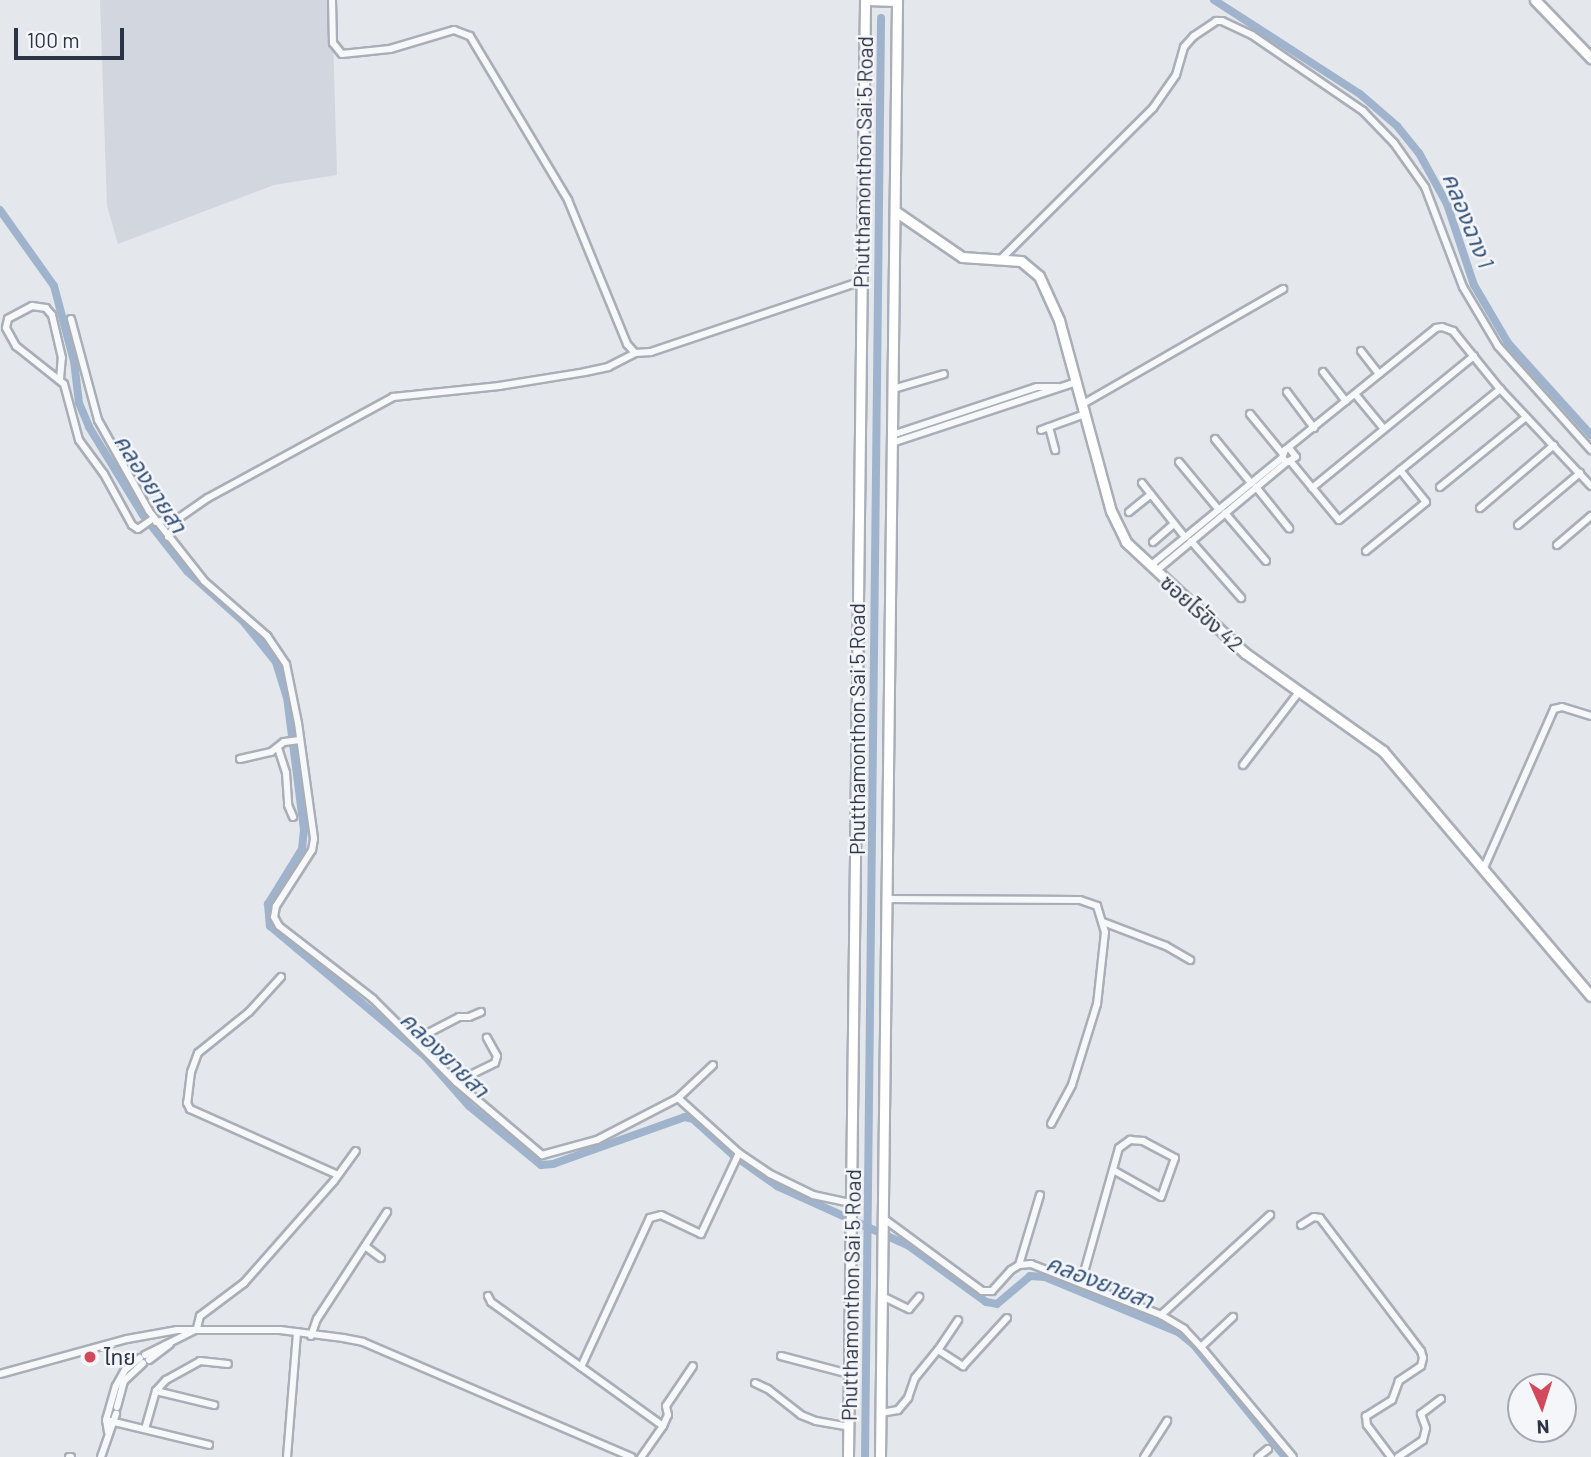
<!DOCTYPE html>
<meta charset="utf-8">
<style>
body{margin:0}
#map{position:relative;width:1591px;height:1457px;overflow:hidden;background:#e4e7ec;font-family:Barlow,"Noto Sans Thai",sans-serif}
div>[style]{position:absolute}
[style*='--x']{left:calc(var(--x)*1px);top:calc(var(--y)*1px);width:calc(var(--w)*1px);rotate:calc(var(--a)*1deg)}
.built>*{inset:0;background:#d2d6de}
.canal>*{height:8px;margin:-4px;padding:0 4px;transform-origin:4px;border-radius:4px;background:#9fb4cc}
.roads{filter:drop-shadow(2px 0 #a9aeb7) drop-shadow(-2px 0 #a9aeb7) drop-shadow(0 2px #a9aeb7) drop-shadow(0 -2px #a9aeb7)}
.street>*{height:6px;margin:-3px;padding:0 3px;transform-origin:3px;border-radius:3px;background:#f7f8fa}
.secondary>*{height:9px;margin:-4.5px;padding:0 4.5px;transform-origin:4.5px;border-radius:4.5px;background:#fff}
.dots>*{width:19px;height:19px;translate:-50% -50%;box-sizing:border-box;border:4px solid #f4f6f9;border-radius:50%}
span{translate:-50% -50%;white-space:nowrap;text-align:center;line-height:1.15;-webkit-text-stroke:5px #f4f6f9;paint-order:stroke}
.street-label{font-size:21px;color:#2b3445}
.poi-label{font-size:21px;color:#2b3445}
.left{translate:0 -50%;text-align:left}
.water-label{font-size:23px;color:#34527a;font-style:italic}
.north{position:absolute;left:1507px;top:1373px;width:70px;height:70px;box-sizing:border-box;background:#f4f6f9;border:2px solid #a4a8b1;border-radius:50%;rotate:177deg;font-size:19px;font-weight:700;line-height:28px;text-align:center;color:#2b3445}
.north::after{content:'';display:block;margin:auto;width:24px;height:32px;background:#d1495b;clip-path:polygon(50% 0,100% 100%,50% 72%,0 100%)}
.scale{position:absolute;left:14px;top:28px;width:110px;height:32px;box-sizing:border-box;border:4px solid #2b3445;border-top:0;padding-left:9px;font-size:21px;line-height:24px;white-space:nowrap;color:#2b3445;-webkit-text-stroke:5px #f4f6f9;paint-order:stroke}
</style>
<div id="map">
<div class="built">
<i style="clip-path:polygon(100px 0,332px 0,337px 175px,274px 185px,118px 244px,107px 206px)"></i>
</div>
<div class="canal">
<i style="--x:1214;--y:0;--w:174;--a:32.8"></i>
<i style="--x:1360;--y:94;--w:49;--a:40.9"></i>
<i style="--x:1397;--y:126;--w:35;--a:51"></i>
<i style="--x:1419;--y:153;--w:58;--a:61.2"></i>
<i style="--x:1447;--y:204;--w:85;--a:71.6"></i>
<i style="--x:1474;--y:285;--w:67;--a:59.6"></i>
<i style="--x:1508;--y:343;--w:124;--a:47.9"></i>
<i style="--x:0;--y:210;--w:93;--a:54.6"></i>
<i style="--x:54;--y:286;--w:78;--a:75.1"></i>
<i style="--x:74;--y:361;--w:42;--a:83.2"></i>
<i style="--x:79;--y:403;--w:26;--a:67"></i>
<i style="--x:89;--y:427;--w:103;--a:58.5"></i>
<i style="--x:143;--y:515;--w:71;--a:51.8"></i>
<i style="--x:187;--y:571;--w:75;--a:41.8"></i>
<i style="--x:243;--y:621;--w:53;--a:51.2"></i>
<i style="--x:276;--y:662;--w:37;--a:73"></i>
<i style="--x:287;--y:697;--w:134;--a:82.7"></i>
<i style="--x:304;--y:830;--w:19;--a:96"></i>
<i style="--x:302;--y:849;--w:65;--a:121.7"></i>
<i style="--x:268;--y:904;--w:22;--a:85"></i>
<i style="--x:270;--y:926;--w:204;--a:40"></i>
<i style="--x:426;--y:1057;--w:65;--a:48.7"></i>
<i style="--x:469;--y:1106;--w:93;--a:39.3"></i>
<i style="--x:541;--y:1165;--w:12;--a:-5"></i>
<i style="--x:553;--y:1164;--w:140;--a:-19.6"></i>
<i style="--x:685;--y:1117;--w:8;--a:14"></i>
<i style="--x:693;--y:1119;--w:52;--a:41.9"></i>
<i style="--x:732;--y:1154;--w:55;--a:35.4"></i>
<i style="--x:777;--y:1186;--w:145;--a:24.4"></i>
<i style="--x:909;--y:1246;--w:95;--a:36"></i>
<i style="--x:986;--y:1302;--w:11;--a:10"></i>
<i style="--x:997;--y:1304;--w:43;--a:-40.3"></i>
<i style="--x:1030;--y:1276;--w:15;--a:4"></i>
<i style="--x:1045;--y:1277;--w:144;--a:22.5"></i>
<i style="--x:1178;--y:1332;--w:21;--a:39"></i>
<i style="--x:1194;--y:1345;--w:144;--a:50.9"></i>
<i style="--x:865;--y:1457;--w:1439;--a:-89.36"></i>
</div>
<div class="roads">
<div class="street">
<i style="--x:332;--y:0;--w:43;--a:88.7"></i>
<i style="--x:333;--y:43;--w:14;--a:51"></i>
<i style="--x:342;--y:54;--w:48;--a:-5.9"></i>
<i style="--x:390;--y:49;--w:67;--a:-16.5"></i>
<i style="--x:454;--y:30;--w:17;--a:21"></i>
<i style="--x:470;--y:36;--w:191;--a:59.1"></i>
<i style="--x:568;--y:200;--w:156;--a:67.7"></i>
<i style="--x:627;--y:344;--w:12;--a:48"></i>
<i style="--x:635;--y:353;--w:16;--a:-4"></i>
<i style="--x:651;--y:352;--w:223;--a:-18.6"></i>
<i style="--x:1002;--y:258;--w:213;--a:-44.8"></i>
<i style="--x:1153;--y:108;--w:40;--a:-55.1"></i>
<i style="--x:1176;--y:75;--w:29;--a:-74"></i>
<i style="--x:1184;--y:47;--w:15;--a:-48"></i>
<i style="--x:1194;--y:36;--w:27;--a:-34"></i>
<i style="--x:1216;--y:21;--w:6;--a:0"></i>
<i style="--x:1222;--y:21;--w:33;--a:25"></i>
<i style="--x:1252;--y:35;--w:135;--a:34.4"></i>
<i style="--x:1363;--y:111;--w:45;--a:45.9"></i>
<i style="--x:1394;--y:143;--w:54;--a:54.8"></i>
<i style="--x:1425;--y:187;--w:107;--a:69.2"></i>
<i style="--x:1463;--y:287;--w:69;--a:59.3"></i>
<i style="--x:1498;--y:346;--w:140;--a:48.2"></i>
<i style="--x:71;--y:319;--w:105;--a:75"></i>
<i style="--x:98;--y:420;--w:104;--a:60.7"></i>
<i style="--x:149;--y:511;--w:89;--a:51.8"></i>
<i style="--x:204;--y:581;--w:84;--a:41.1"></i>
<i style="--x:267;--y:636;--w:34;--a:56"></i>
<i style="--x:286;--y:664;--w:60;--a:78.5"></i>
<i style="--x:298;--y:723;--w:117;--a:82.1"></i>
<i style="--x:314;--y:839;--w:11;--a:100"></i>
<i style="--x:312;--y:850;--w:67;--a:122.7"></i>
<i style="--x:276;--y:906;--w:11;--a:100"></i>
<i style="--x:274;--y:917;--w:10;--a:61"></i>
<i style="--x:279;--y:926;--w:119;--a:37.8"></i>
<i style="--x:373;--y:999;--w:117;--a:45"></i>
<i style="--x:456;--y:1082;--w:113;--a:40.3"></i>
<i style="--x:542;--y:1155;--w:57;--a:-15.3"></i>
<i style="--x:597;--y:1140;--w:91;--a:-27.4"></i>
<i style="--x:678;--y:1098;--w:48;--a:-43.3"></i>
<i style="--x:1361;--y:351;--w:29;--a:52"></i>
<i style="--x:1323;--y:372;--w:37;--a:52"></i>
<i style="--x:60;--y:379;--w:21;--a:-85"></i>
<i style="--x:62;--y:358;--w:44;--a:-103.1"></i>
<i style="--x:52;--y:315;--w:9;--a:-131"></i>
<i style="--x:46;--y:308;--w:14;--a:-172"></i>
<i style="--x:32;--y:306;--w:27;--a:152"></i>
<i style="--x:8;--y:319;--w:9;--a:103"></i>
<i style="--x:6;--y:328;--w:21;--a:61"></i>
<i style="--x:16;--y:346;--w:61;--a:38.4"></i>
<i style="--x:64;--y:384;--w:58;--a:75"></i>
<i style="--x:79;--y:440;--w:42;--a:53.7"></i>
<i style="--x:104;--y:474;--w:58;--a:61.2"></i>
<i style="--x:132;--y:525;--w:7;--a:34"></i>
<i style="--x:138;--y:529;--w:19;--a:-35"></i>
<i style="--x:893;--y:389;--w:53;--a:-16.4"></i>
<i style="--x:1287;--y:392;--w:45;--a:53.1"></i>
<i style="--x:1355;--y:394;--w:45;--a:50.4"></i>
<i style="--x:1083;--y:404;--w:231;--a:-29.9"></i>
<i style="--x:1250;--y:414;--w:50;--a:50.6"></i>
<i style="--x:1049;--y:427;--w:24;--a:75"></i>
<i style="--x:1041;--y:430;--w:47;--a:-20"></i>
<i style="--x:892;--y:435;--w:153;--a:-18.3"></i>
<i style="--x:1037;--y:387;--w:21;--a:0"></i>
<i style="--x:1215;--y:439;--w:57;--a:50.7"></i>
<i style="--x:892;--y:443;--w:194;--a:-18.3"></i>
<i style="--x:1289;--y:448;--w:11;--a:52"></i>
<i style="--x:1296;--y:457;--w:10;--a:151"></i>
<i style="--x:1287;--y:462;--w:6;--a:-141"></i>
<i style="--x:1282;--y:458;--w:9;--a:-69"></i>
<i style="--x:1285;--y:450;--w:194;--a:-38.9"></i>
<i style="--x:1436;--y:328;--w:6;--a:-9"></i>
<i style="--x:1442;--y:327;--w:12;--a:20"></i>
<i style="--x:1453;--y:331;--w:75;--a:51"></i>
<i style="--x:1500;--y:389;--w:133;--a:46.8"></i>
<i style="--x:1179;--y:462;--w:62;--a:50.2"></i>
<i style="--x:1291;--y:462;--w:75;--a:50.4"></i>
<i style="--x:1339;--y:520;--w:208;--a:-39.1"></i>
<i style="--x:1142;--y:483;--w:69;--a:51.5"></i>
<i style="--x:1256;--y:487;--w:53;--a:51.2"></i>
<i style="--x:1440;--y:487;--w:111;--a:-39.1"></i>
<i style="--x:1312;--y:488;--w:209;--a:-39.2"></i>
<i style="--x:1480;--y:508;--w:97;--a:-40.4"></i>
<i style="--x:1129;--y:512;--w:28;--a:-39"></i>
<i style="--x:1225;--y:513;--w:63;--a:49.5"></i>
<i style="--x:156;--y:522;--w:23;--a:-10"></i>
<i style="--x:179;--y:518;--w:35;--a:-35"></i>
<i style="--x:208;--y:498;--w:211;--a:-28.6"></i>
<i style="--x:393;--y:397;--w:107;--a:-5.9"></i>
<i style="--x:499;--y:386;--w:87;--a:-9.2"></i>
<i style="--x:585;--y:372;--w:24;--a:-12"></i>
<i style="--x:608;--y:367;--w:30;--a:-27"></i>
<i style="--x:1518;--y:525;--w:81;--a:-40"></i>
<i style="--x:168;--y:537;--w:22;--a:-60"></i>
<i style="--x:1191;--y:541;--w:76;--a:48.7"></i>
<i style="--x:1153;--y:542;--w:28;--a:-41"></i>
<i style="--x:1557;--y:545;--w:45;--a:-40.5"></i>
<i style="--x:1366;--y:551;--w:77;--a:-39.2"></i>
<i style="--x:1426;--y:502;--w:41;--a:-129.1"></i>
<i style="--x:1150;--y:566;--w:171;--a:-39.3"></i>
<i style="--x:1156;--y:571;--w:170;--a:-39.8"></i>
<i style="--x:278;--y:748;--w:26;--a:72"></i>
<i style="--x:286;--y:773;--w:32;--a:86"></i>
<i style="--x:288;--y:805;--w:13;--a:67"></i>
<i style="--x:240;--y:759;--w:32;--a:-13"></i>
<i style="--x:271;--y:752;--w:16;--a:-38"></i>
<i style="--x:284;--y:742;--w:16;--a:-7"></i>
<i style="--x:1243;--y:765;--w:92;--a:-52.5"></i>
<i style="--x:1483;--y:870;--w:176;--a:-66.2"></i>
<i style="--x:1554;--y:709;--w:8;--a:-14"></i>
<i style="--x:1562;--y:707;--w:30;--a:17"></i>
<i style="--x:886;--y:899;--w:194;--a:0.3"></i>
<i style="--x:1080;--y:900;--w:18;--a:19"></i>
<i style="--x:1097;--y:906;--w:27;--a:73"></i>
<i style="--x:1105;--y:932;--w:72;--a:96.3"></i>
<i style="--x:1097;--y:1004;--w:85;--a:107.2"></i>
<i style="--x:1072;--y:1085;--w:44;--a:118.3"></i>
<i style="--x:1103;--y:922;--w:67;--a:20.9"></i>
<i style="--x:1166;--y:946;--w:28;--a:30"></i>
<i style="--x:281;--y:977;--w:47;--a:132.4"></i>
<i style="--x:249;--y:1012;--w:65;--a:141.2"></i>
<i style="--x:198;--y:1053;--w:20;--a:110"></i>
<i style="--x:191;--y:1072;--w:31;--a:97"></i>
<i style="--x:187;--y:1103;--w:7;--a:63"></i>
<i style="--x:190;--y:1109;--w:162;--a:24"></i>
<i style="--x:415;--y:1040;--w:50;--a:-27.6"></i>
<i style="--x:459;--y:1017;--w:10;--a:0"></i>
<i style="--x:469;--y:1017;--w:13;--a:-23"></i>
<i style="--x:456;--y:1082;--w:43;--a:-26"></i>
<i style="--x:495;--y:1063;--w:7;--a:-74"></i>
<i style="--x:497;--y:1056;--w:21;--a:-119"></i>
<i style="--x:678;--y:1098;--w:82;--a:42"></i>
<i style="--x:739;--y:1153;--w:37;--a:34"></i>
<i style="--x:770;--y:1174;--w:48;--a:26"></i>
<i style="--x:813;--y:1195;--w:40;--a:12"></i>
<i style="--x:883;--y:1218;--w:123;--a:36.4"></i>
<i style="--x:982;--y:1291;--w:10;--a:0"></i>
<i style="--x:992;--y:1291;--w:28;--a:-48"></i>
<i style="--x:1011;--y:1270;--w:9;--a:-32"></i>
<i style="--x:1019;--y:1265;--w:12;--a:-5"></i>
<i style="--x:1031;--y:1264;--w:140;--a:21.4"></i>
<i style="--x:1161;--y:1315;--w:27;--a:31"></i>
<i style="--x:1184;--y:1329;--w:25;--a:47"></i>
<i style="--x:1201;--y:1347;--w:143;--a:50.1"></i>
<i style="--x:1301;--y:1225;--w:15;--a:-32"></i>
<i style="--x:1314;--y:1217;--w:6;--a:9"></i>
<i style="--x:1320;--y:1218;--w:167;--a:52.8"></i>
<i style="--x:1421;--y:1351;--w:7;--a:74"></i>
<i style="--x:1423;--y:1358;--w:8;--a:104"></i>
<i style="--x:1421;--y:1366;--w:27;--a:146"></i>
<i style="--x:1399;--y:1381;--w:20;--a:110"></i>
<i style="--x:1392;--y:1400;--w:31;--a:148"></i>
<i style="--x:1366;--y:1416;--w:9;--a:84"></i>
<i style="--x:1367;--y:1425;--w:40;--a:53"></i>
<i style="--x:365;--y:1246;--w:20;--a:37"></i>
<i style="--x:1019;--y:1265;--w:73;--a:-73.3"></i>
<i style="--x:1081;--y:1283;--w:140;--a:-74.3"></i>
<i style="--x:1119;--y:1148;--w:14;--a:-36"></i>
<i style="--x:1130;--y:1140;--w:13;--a:4"></i>
<i style="--x:1143;--y:1141;--w:36;--a:28"></i>
<i style="--x:1175;--y:1158;--w:41;--a:109.7"></i>
<i style="--x:1161;--y:1197;--w:55;--a:-150.6"></i>
<i style="--x:488;--y:1296;--w:7;--a:63"></i>
<i style="--x:491;--y:1302;--w:212;--a:35.8"></i>
<i style="--x:663;--y:1426;--w:38;--a:125"></i>
<i style="--x:882;--y:1296;--w:30;--a:26"></i>
<i style="--x:909;--y:1309;--w:16;--a:-50"></i>
<i style="--x:1161;--y:1315;--w:148;--a:-42.5"></i>
<i style="--x:197;--y:1328;--w:12;--a:-76"></i>
<i style="--x:200;--y:1316;--w:55;--a:-36.9"></i>
<i style="--x:244;--y:1283;--w:136;--a:-48.6"></i>
<i style="--x:334;--y:1181;--w:37;--a:-54"></i>
<i style="--x:311;--y:1336;--w:18;--a:-71"></i>
<i style="--x:317;--y:1319;--w:128;--a:-56.8"></i>
<i style="--x:1201;--y:1347;--w:44;--a:-43.2"></i>
<i style="--x:938;--y:1350;--w:36;--a:-56"></i>
<i style="--x:145;--y:1355;--w:54;--a:-26.6"></i>
<i style="--x:781;--y:1356;--w:70;--a:14.8"></i>
<i style="--x:149;--y:1360;--w:26;--a:-37"></i>
<i style="--x:581;--y:1367;--w:164;--a:-65.2"></i>
<i style="--x:650;--y:1218;--w:11;--a:-15"></i>
<i style="--x:661;--y:1215;--w:44;--a:25.4"></i>
<i style="--x:701;--y:1234;--w:89;--a:-64.9"></i>
<i style="--x:0;--y:1374;--w:132;--a:-15.4"></i>
<i style="--x:127;--y:1339;--w:51;--a:-10.2"></i>
<i style="--x:177;--y:1330;--w:103;--a:0"></i>
<i style="--x:280;--y:1330;--w:64;--a:7.2"></i>
<i style="--x:343;--y:1338;--w:20;--a:11"></i>
<i style="--x:363;--y:1342;--w:292;--a:23.2"></i>
<i style="--x:755;--y:1383;--w:14;--a:25"></i>
<i style="--x:768;--y:1389;--w:42;--a:38.2"></i>
<i style="--x:801;--y:1415;--w:16;--a:22"></i>
<i style="--x:816;--y:1421;--w:34;--a:10"></i>
<i style="--x:156;--y:1391;--w:60;--a:13.6"></i>
<i style="--x:117;--y:1407;--w:27;--a:-75"></i>
<i style="--x:124;--y:1381;--w:26;--a:-43"></i>
<i style="--x:881;--y:1413;--w:17;--a:-10"></i>
<i style="--x:898;--y:1410;--w:16;--a:-50"></i>
<i style="--x:908;--y:1398;--w:21;--a:-71"></i>
<i style="--x:915;--y:1378;--w:36;--a:-51"></i>
<i style="--x:938;--y:1350;--w:30;--a:33"></i>
<i style="--x:963;--y:1366;--w:65;--a:-47.5"></i>
<i style="--x:106;--y:1420;--w:106;--a:13.6"></i>
<i style="--x:663;--y:1426;--w:12;--a:-66"></i>
<i style="--x:668;--y:1415;--w:9;--a:-103"></i>
<i style="--x:666;--y:1406;--w:48;--a:-56"></i>
<i style="--x:145;--y:1429;--w:40;--a:-74"></i>
<i style="--x:156;--y:1391;--w:15;--a:-48"></i>
<i style="--x:166;--y:1380;--w:39;--a:-29"></i>
<i style="--x:200;--y:1361;--w:28;--a:6"></i>
<i style="--x:108;--y:1432;--w:12;--a:-99"></i>
<i style="--x:106;--y:1420;--w:35;--a:-74"></i>
<i style="--x:116;--y:1386;--w:18;--a:-61"></i>
<i style="--x:125;--y:1370;--w:19;--a:-39"></i>
<i style="--x:69;--y:1457;--w:2;--a:0"></i>
<i style="--x:101;--y:1457;--w:46;--a:-70.8"></i>
<i style="--x:287;--y:1457;--w:125;--a:-85.4"></i>
<i style="--x:1144;--y:1457;--w:43;--a:-57.4"></i>
<i style="--x:1258;--y:1457;--w:13;--a:-39"></i>
<i style="--x:1398;--y:1457;--w:30;--a:-34"></i>
<i style="--x:1423;--y:1440;--w:12;--a:-76"></i>
<i style="--x:1426;--y:1428;--w:15;--a:-110"></i>
<i style="--x:1421;--y:1414;--w:25;--a:-37"></i>
</div>
<div class="secondary">
<i style="--x:865;--y:0;--w:32;--a:2"></i>
<i style="--x:1535;--y:0;--w:81;--a:46"></i>
<i style="--x:895;--y:211;--w:81;--a:34.5"></i>
<i style="--x:962;--y:257;--w:59;--a:3.9"></i>
<i style="--x:1021;--y:261;--w:23;--a:40"></i>
<i style="--x:1039;--y:276;--w:48;--a:65.6"></i>
<i style="--x:1059;--y:320;--w:198;--a:74.8"></i>
<i style="--x:1111;--y:511;--w:34;--a:64"></i>
<i style="--x:1126;--y:542;--w:163;--a:43"></i>
<i style="--x:1245;--y:653;--w:169;--a:35.4"></i>
<i style="--x:1383;--y:751;--w:321;--a:49.7"></i>
<i style="--x:848;--y:1457;--w:1457;--a:-89.33"></i>
<i style="--x:880;--y:1457;--w:1457;--a:-89.33"></i>
</div>
</div>
<div class="dots">
<i style="left:90px;top:1357px;background:#d1495b"></i>
</div>
<div class="street-label">
<span style="left:863px;top:162px;rotate:-89deg">Phutthamonthon Sai 5 Road</span>
<span style="left:1202px;top:613px;rotate:42deg">ซอยไร่ขิง 42</span>
<span style="left:857px;top:729px;rotate:-90deg">Phutthamonthon Sai 5 Road</span>
<span style="left:851px;top:1295px;rotate:-89deg">Phutthamonthon Sai 5 Road</span>
</div>
<div class="poi-label">
<span class="left" style="left:104px;top:1357px">ไทย</span>
</div>
<div class="water-label">
<span style="left:1469px;top:220px;rotate:68deg">คลองฉาง 1</span>
<span style="left:151px;top:483px;rotate:57deg">คลองยายสา</span>
<span style="left:445px;top:1054px;rotate:44deg">คลองยายสา</span>
<span style="left:1100px;top:1281px;rotate:21deg">คลองยายสา</span>
</div>
<div class="north">N</div>
<div class="scale">100 m</div>
</div>
